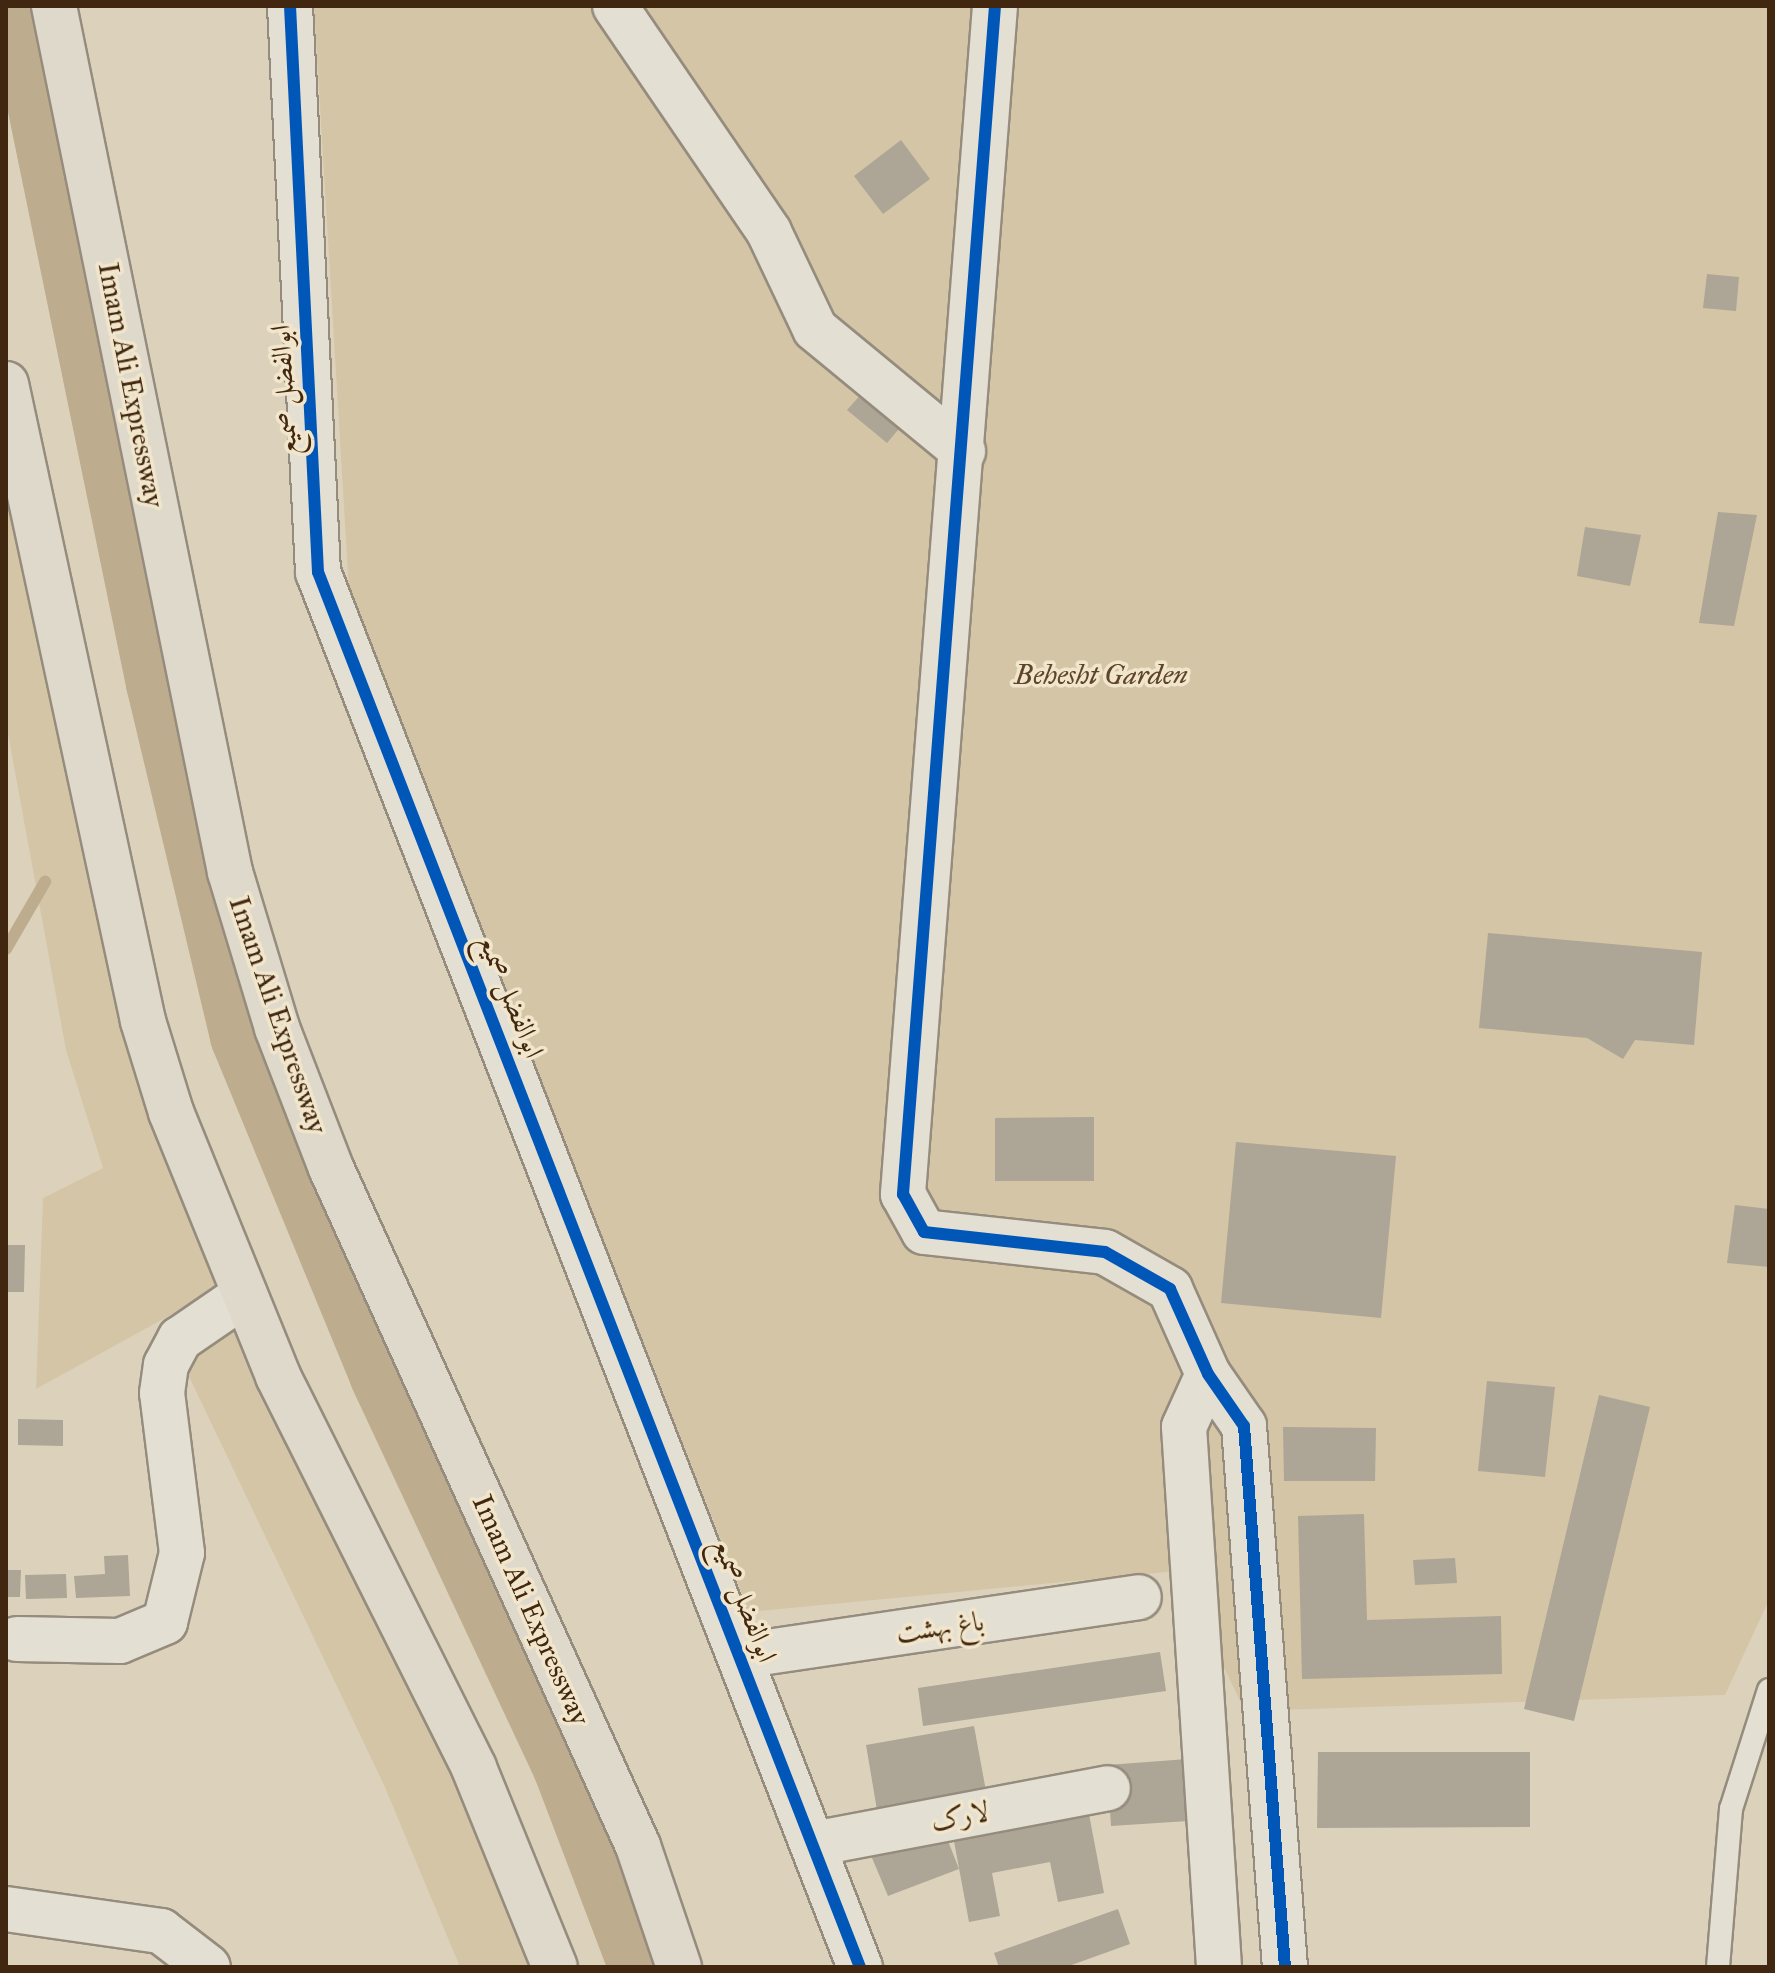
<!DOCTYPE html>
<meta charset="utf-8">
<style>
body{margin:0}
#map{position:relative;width:1775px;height:1973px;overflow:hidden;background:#dcd2bc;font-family:"IM FELL Great Primer",Amiri,serif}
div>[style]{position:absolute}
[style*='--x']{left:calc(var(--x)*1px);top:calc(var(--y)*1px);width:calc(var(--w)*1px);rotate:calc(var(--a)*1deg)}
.green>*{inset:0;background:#d4c5a6}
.stream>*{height:12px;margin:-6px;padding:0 6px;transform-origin:6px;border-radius:6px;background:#bdac8d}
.river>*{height:70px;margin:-35px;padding:0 35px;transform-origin:35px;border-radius:35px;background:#bdac8d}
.building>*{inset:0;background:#ada595}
.roads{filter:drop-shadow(2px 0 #958c7d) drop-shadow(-2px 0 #958c7d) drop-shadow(0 2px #958c7d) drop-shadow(0 -2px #958c7d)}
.lane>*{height:22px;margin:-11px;padding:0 11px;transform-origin:11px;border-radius:11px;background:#e4dfd3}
.street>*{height:44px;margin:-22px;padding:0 22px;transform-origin:22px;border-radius:22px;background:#e4dfd3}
.highway>*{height:44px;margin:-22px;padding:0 22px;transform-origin:22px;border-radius:22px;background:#dfd9cc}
.cycleway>*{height:12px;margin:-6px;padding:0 6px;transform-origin:6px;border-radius:6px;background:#0057b8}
span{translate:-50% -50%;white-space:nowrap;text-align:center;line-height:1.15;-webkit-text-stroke:7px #f1e6cb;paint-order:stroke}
.street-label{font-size:28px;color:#422710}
.park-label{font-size:28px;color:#5e442a;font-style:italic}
.frame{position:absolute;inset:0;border:8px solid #422710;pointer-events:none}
</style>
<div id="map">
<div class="green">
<i style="clip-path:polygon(314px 6px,1769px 6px,1769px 1600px,1725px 1695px,1245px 1711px,1177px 1571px,749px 1612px,349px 590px)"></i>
<i style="clip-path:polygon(6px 500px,134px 1039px,225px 1285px,36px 1389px,43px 1198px,103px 1168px,66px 1050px,6px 723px)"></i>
<i style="clip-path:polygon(238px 1328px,511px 1898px,537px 1967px,460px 1967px,384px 1785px,184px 1366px)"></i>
</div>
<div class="stream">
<i style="--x:6;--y:949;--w:78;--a:-59.8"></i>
</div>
<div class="river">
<i style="--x:22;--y:6;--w:691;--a:78.4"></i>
<i style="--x:161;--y:683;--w:363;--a:76.6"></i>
<i style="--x:245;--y:1036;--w:365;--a:67.6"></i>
<i style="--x:384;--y:1374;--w:434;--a:64.9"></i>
<i style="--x:568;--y:1767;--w:214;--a:69.2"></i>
</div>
<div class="building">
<i style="clip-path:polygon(901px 140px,930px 179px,883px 214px,854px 176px)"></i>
<i style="clip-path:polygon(1707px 274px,1739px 277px,1736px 311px,1703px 308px)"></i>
<i style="clip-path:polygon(864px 391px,903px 424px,887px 443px,847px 410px)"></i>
<i style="clip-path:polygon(1718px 512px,1757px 515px,1734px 626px,1699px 623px)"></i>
<i style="clip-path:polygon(1585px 527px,1641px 535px,1630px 586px,1577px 576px)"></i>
<i style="clip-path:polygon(1488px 933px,1702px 952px,1694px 1045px,1635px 1040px,1623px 1059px,1587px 1038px,1479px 1028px)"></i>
<i style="clip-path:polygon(1094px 1117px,1094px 1181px,995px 1181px,995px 1118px)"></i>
<i style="clip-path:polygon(1236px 1142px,1396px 1156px,1381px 1318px,1221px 1303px)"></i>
<i style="clip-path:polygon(1735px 1205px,1769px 1209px,1769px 1267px,1727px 1263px)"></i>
<i style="clip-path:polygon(6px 1245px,25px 1245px,24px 1292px,6px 1292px)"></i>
<i style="clip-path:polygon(1487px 1381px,1555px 1387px,1545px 1477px,1478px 1471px)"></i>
<i style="clip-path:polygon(1599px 1395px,1650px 1407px,1574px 1721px,1524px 1709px)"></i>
<i style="clip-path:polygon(18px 1419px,63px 1420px,63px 1446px,18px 1445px)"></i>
<i style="clip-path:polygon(1283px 1427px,1376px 1428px,1375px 1481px,1284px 1481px)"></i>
<i style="clip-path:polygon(1364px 1514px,1367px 1620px,1501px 1616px,1502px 1674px,1302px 1679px,1298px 1516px)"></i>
<i style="clip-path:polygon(128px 1555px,130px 1596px,76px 1598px,74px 1576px,105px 1574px,104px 1556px)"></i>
<i style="clip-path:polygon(1455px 1558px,1457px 1583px,1415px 1585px,1413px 1560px)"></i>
<i style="clip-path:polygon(6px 1570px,21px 1570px,20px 1597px,6px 1597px)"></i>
<i style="clip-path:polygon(66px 1574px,67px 1598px,26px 1599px,25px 1575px)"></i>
<i style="clip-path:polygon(1160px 1652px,1166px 1691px,923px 1726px,918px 1688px)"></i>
<i style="clip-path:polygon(974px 1726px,986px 1791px,877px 1810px,866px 1745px)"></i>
<i style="clip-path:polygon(1318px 1752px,1530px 1752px,1530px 1827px,1317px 1828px)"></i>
<i style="clip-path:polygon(1201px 1758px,1204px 1820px,1111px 1826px,1107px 1765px)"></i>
<i style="clip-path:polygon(1088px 1809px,1104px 1893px,1058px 1902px,1050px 1862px,992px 1873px,1000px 1916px,969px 1922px,953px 1836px)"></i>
<i style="clip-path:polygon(939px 1818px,959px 1869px,888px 1896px,867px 1846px)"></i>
<i style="clip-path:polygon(1118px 1909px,1130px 1944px,1066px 1967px,999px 1967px,994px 1953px)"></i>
</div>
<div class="roads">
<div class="lane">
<i style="--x:1718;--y:1967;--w:159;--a:-85.3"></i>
<i style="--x:1731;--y:1809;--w:125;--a:-72.3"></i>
</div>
<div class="street">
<i style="--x:290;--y:6;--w:567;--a:87.17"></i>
<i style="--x:318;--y:572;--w:1497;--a:68.77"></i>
<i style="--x:615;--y:6;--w:273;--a:55.7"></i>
<i style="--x:769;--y:232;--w:107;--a:64.6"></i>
<i style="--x:815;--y:329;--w:192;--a:39.5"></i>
<i style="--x:995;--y:6;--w:1192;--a:94.43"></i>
<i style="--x:903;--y:1194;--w:43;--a:61.1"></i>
<i style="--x:924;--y:1232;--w:182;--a:6.3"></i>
<i style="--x:1105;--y:1252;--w:75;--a:29.6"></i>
<i style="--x:1170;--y:1289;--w:93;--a:65.9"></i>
<i style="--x:1208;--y:1374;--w:63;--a:55.3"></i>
<i style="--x:1244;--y:1426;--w:543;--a:85.67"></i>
<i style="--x:1208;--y:1374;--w:58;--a:114.4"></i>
<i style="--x:1184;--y:1427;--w:541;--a:86.29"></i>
<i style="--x:17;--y:1639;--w:103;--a:1.1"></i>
<i style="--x:120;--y:1641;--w:49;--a:-22.9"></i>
<i style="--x:165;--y:1622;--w:71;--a:-76.2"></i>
<i style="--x:182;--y:1553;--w:161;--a:-97.1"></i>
<i style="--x:162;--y:1393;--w:28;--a:-82"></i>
<i style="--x:166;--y:1365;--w:30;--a:-62"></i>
<i style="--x:180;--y:1339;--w:78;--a:-34.5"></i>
<i style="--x:740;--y:1656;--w:403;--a:-8.4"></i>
<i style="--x:813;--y:1844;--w:300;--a:-10.7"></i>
<i style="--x:6;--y:1909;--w:157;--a:8.1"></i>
<i style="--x:161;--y:1931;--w:59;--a:37.5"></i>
</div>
<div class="highway">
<i style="--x:54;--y:6;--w:884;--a:78.51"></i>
<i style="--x:230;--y:872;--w:163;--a:73.2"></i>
<i style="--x:277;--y:1028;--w:150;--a:68.9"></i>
<i style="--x:331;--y:1168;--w:744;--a:65.64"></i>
<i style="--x:638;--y:1846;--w:128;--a:71.3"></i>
<i style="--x:6;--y:384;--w:652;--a:77.86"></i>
<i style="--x:143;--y:1021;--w:95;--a:72.9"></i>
<i style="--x:171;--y:1112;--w:285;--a:67.9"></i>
<i style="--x:278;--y:1376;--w:438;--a:63.4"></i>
<i style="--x:474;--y:1768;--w:215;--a:67.9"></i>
</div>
</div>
<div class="cycleway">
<i style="--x:290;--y:6;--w:567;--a:87.17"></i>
<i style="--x:318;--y:572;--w:1497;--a:68.77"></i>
<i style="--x:995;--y:6;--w:1192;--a:94.43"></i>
<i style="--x:903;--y:1194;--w:43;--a:61.1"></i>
<i style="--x:924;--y:1232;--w:182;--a:6.3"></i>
<i style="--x:1105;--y:1252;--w:75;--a:29.6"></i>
<i style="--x:1170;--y:1289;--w:93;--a:65.9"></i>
<i style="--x:1208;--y:1374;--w:63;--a:55.3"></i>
<i style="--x:1244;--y:1426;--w:543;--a:85.67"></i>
</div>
<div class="street-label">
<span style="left:131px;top:385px;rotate:79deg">Imam Ali Expressway</span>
<span style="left:284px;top:390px;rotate:-93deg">ابوالفضل صمیع</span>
<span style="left:511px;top:996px;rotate:68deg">ابوالفضل صمیع</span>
<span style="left:278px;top:1015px;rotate:71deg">Imam Ali Expressway</span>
<span style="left:745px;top:1600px;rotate:69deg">ابوالفضل صمیع</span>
<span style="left:531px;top:1610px;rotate:66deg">Imam Ali Expressway</span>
<span style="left:940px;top:1627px;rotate:-8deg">باغ بهشت</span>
<span style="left:960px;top:1816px;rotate:-11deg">لارک</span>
</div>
<div class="park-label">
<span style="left:1101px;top:675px">Behesht Garden</span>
</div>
<div class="frame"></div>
</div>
